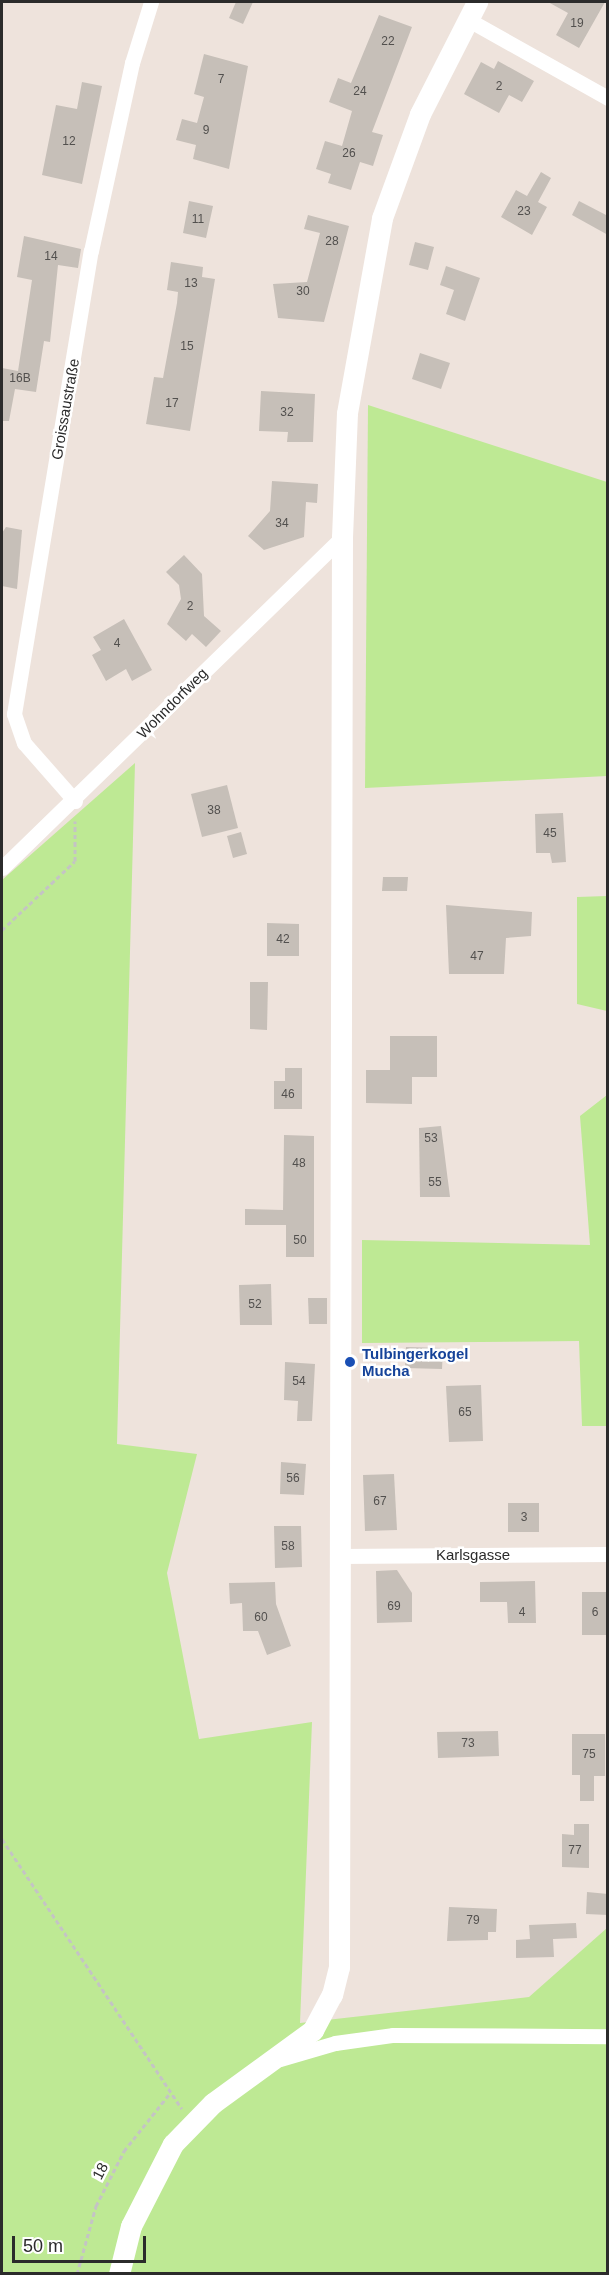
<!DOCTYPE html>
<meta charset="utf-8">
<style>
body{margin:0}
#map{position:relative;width:609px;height:2275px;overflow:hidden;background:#eee3dc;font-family:Helvetica,sans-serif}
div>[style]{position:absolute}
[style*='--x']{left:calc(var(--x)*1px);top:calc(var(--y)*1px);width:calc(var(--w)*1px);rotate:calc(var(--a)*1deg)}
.green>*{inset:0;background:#bee994}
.building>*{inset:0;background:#c6bfb8}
.path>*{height:3px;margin-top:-1.5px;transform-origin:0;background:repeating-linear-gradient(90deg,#c4c4c4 0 4.5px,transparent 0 7.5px)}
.street>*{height:15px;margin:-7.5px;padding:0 7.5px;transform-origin:7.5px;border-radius:7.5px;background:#fff}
.secondary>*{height:21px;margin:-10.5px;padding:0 10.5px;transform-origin:10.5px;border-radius:10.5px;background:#fff}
.dots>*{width:16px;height:16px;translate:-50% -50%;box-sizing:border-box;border:3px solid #fff;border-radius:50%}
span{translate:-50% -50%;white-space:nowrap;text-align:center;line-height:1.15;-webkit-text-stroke:5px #fff;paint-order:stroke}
.number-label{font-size:12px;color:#52504e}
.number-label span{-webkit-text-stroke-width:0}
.street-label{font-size:15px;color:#2b2b2b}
.transit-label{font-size:15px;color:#164399;font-weight:700}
.left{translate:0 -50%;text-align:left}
.frame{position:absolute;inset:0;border:3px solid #2b2b2b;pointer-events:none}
.scale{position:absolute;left:12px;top:2236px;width:134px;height:27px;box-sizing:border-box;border:3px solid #2b2b2b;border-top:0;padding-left:8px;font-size:18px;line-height:21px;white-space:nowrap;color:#2b2b2b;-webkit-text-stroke:4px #fff;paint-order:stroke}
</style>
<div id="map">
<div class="green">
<i style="clip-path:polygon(368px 405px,607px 482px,607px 776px,365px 788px)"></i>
<i style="clip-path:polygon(135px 763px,117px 1444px,197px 1454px,167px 1573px,199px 1739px,312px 1722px,300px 2023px,529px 1997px,607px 1928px,607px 2273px,2px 2273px,2px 880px)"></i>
<i style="clip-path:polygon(607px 896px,608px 896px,607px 1011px,577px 1004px,577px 897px)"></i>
<i style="clip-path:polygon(607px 1095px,607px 1426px,582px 1426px,579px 1341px,362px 1343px,362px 1240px,590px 1245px,580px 1116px)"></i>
</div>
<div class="building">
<i style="clip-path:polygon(236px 2px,253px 2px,243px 24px,229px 18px)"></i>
<i style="clip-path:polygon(548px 2px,605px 2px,579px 48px,556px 35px,568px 13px)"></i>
<i style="clip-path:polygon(379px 15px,412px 27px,372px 132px,383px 135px,373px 166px,360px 162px,351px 190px,328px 183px,331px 174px,316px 169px,325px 141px,342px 146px,352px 111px,329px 102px,338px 78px,351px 83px)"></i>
<i style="clip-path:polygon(204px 54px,248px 66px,229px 169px,193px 159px,196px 145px,176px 140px,182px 119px,197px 123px,204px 97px,194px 94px)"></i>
<i style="clip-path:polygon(498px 61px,534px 81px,522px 102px,509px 95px,499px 113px,464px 94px,481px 62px,494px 69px)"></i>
<i style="clip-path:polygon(82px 82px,102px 86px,82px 184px,42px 175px,56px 105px,77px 109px)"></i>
<i style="clip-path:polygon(541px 172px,551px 178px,538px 202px,547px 207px,532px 235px,501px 217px,516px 190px,527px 196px)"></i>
<i style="clip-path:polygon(189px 201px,213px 206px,206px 238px,183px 233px)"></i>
<i style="clip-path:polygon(579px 201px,608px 216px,608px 235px,572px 215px)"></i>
<i style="clip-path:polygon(308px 215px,349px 226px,324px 322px,278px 318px,273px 284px,307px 282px,320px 233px,304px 229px)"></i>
<i style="clip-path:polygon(24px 236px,81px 249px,78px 268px,58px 265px,50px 342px,44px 341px,36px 392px,15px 389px,9px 421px,2px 421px,2px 368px,18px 371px,32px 280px,17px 277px)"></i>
<i style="clip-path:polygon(415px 242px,434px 247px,428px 270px,409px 265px)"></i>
<i style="clip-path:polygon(171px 262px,203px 267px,202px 277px,215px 279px,190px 431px,146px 424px,154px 377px,163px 378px,177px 303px,178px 292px,167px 290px)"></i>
<i style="clip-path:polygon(446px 266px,480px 278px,465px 321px,446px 314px,454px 290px,440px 285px)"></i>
<i style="clip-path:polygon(420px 353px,450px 363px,441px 389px,412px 379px)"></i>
<i style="clip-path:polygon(261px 391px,315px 394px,313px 442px,287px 442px,288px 432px,259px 431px)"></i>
<i style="clip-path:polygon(272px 481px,318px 484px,317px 503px,306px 502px,304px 537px,264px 550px,248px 536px,270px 511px)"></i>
<i style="clip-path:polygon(6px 527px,22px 530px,17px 589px,2px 586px,2px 533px)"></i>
<i style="clip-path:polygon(184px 555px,202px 574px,204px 616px,221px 631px,206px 647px,192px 634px,186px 641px,167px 624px,181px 599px,179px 585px,166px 572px)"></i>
<i style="clip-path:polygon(124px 619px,152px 670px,132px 681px,126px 669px,106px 681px,92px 655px,101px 650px,93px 637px)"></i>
<i style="clip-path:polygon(227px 785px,238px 828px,202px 837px,191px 794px)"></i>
<i style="clip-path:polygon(563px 813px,566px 862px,552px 863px,550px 853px,536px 853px,535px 814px)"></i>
<i style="clip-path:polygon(241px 832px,247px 854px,233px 858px,227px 836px)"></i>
<i style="clip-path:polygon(383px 877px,408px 877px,407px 891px,382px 891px)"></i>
<i style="clip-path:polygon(446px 905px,532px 912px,531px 936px,506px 938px,504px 974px,449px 974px)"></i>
<i style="clip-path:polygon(267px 923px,299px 924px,299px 956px,267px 956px)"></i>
<i style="clip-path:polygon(250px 982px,268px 982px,267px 1030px,250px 1029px)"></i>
<i style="clip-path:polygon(390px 1036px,437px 1036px,437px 1077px,412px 1077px,412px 1104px,366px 1103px,366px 1070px,390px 1070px)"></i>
<i style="clip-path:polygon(285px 1068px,302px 1068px,302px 1109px,274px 1109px,274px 1081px,285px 1081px)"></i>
<i style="clip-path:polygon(441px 1126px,450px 1197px,420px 1197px,419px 1128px)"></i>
<i style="clip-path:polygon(284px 1135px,314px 1136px,314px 1257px,286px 1257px,286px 1225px,245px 1225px,245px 1209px,283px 1210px)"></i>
<i style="clip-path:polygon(271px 1284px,272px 1325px,240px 1325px,239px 1285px)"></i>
<i style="clip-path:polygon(308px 1298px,327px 1298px,327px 1324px,309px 1324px)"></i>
<i style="clip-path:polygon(406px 1347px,443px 1348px,442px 1369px,405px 1368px)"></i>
<i style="clip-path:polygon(285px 1362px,315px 1364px,312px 1421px,297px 1421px,298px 1401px,284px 1400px)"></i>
<i style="clip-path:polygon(481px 1385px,483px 1441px,449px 1442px,446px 1386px)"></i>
<i style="clip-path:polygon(281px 1462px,306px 1464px,304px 1495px,280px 1494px)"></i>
<i style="clip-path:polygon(394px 1474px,397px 1530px,365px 1531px,363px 1475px)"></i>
<i style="clip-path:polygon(508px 1503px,539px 1503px,539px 1532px,508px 1532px)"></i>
<i style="clip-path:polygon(274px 1526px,301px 1526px,302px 1567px,275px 1568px)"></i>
<i style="clip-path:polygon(397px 1570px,412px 1593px,412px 1622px,377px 1623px,376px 1571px)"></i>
<i style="clip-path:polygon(535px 1581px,536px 1623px,508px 1623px,507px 1602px,480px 1602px,480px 1582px)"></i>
<i style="clip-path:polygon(275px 1582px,276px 1604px,291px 1646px,267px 1655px,258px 1631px,243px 1631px,242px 1603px,230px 1604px,229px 1583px)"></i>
<i style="clip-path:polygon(582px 1592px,608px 1592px,608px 1635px,582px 1635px)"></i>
<i style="clip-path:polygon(498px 1731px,499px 1756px,438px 1758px,437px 1732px)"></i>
<i style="clip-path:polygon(572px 1734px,605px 1734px,605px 1776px,594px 1776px,594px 1801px,580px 1801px,580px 1775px,572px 1775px)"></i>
<i style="clip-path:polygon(574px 1824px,589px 1824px,589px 1868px,562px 1867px,562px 1834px,574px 1835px)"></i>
<i style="clip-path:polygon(587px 1892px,608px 1894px,608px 1915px,586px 1914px)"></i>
<i style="clip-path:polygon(449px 1907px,497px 1909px,496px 1932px,488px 1932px,488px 1940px,447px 1941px)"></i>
<i style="clip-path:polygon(576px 1923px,577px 1938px,553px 1939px,554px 1957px,516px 1958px,516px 1940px,530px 1939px,529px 1925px)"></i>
</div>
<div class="path">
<i style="--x:2;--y:930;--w:100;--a:-43.4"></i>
<i style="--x:75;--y:861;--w:40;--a:-90"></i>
<i style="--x:2;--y:1839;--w:324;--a:56.3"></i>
<i style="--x:77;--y:2274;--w:71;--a:-74.4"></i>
<i style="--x:96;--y:2206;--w:62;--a:-63"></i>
<i style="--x:124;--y:2151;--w:75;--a:-51.5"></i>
</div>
<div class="street">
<i style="--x:467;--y:19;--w:162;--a:29.3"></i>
<i style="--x:75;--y:801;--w:77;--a:-131.3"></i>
<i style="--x:24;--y:743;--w:31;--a:-109"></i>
<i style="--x:14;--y:714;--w:469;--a:-80.6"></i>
<i style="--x:91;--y:251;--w:192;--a:-77.7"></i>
<i style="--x:132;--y:63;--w:64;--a:-72.7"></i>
<i style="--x:2;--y:868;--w:475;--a:-44.2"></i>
<i style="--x:338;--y:1556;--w:270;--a:-0.4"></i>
<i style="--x:280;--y:2059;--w:57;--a:-16.2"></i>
<i style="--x:335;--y:2043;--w:59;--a:-7.9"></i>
<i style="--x:393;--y:2035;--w:215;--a:0.3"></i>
</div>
<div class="secondary">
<i style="--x:119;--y:2274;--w:49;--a:-76"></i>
<i style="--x:131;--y:2226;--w:92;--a:-62.9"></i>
<i style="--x:173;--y:2144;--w:57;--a:-45.7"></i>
<i style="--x:213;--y:2103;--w:124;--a:-36.1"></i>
<i style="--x:313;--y:2030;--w:40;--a:-62"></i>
<i style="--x:332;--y:1995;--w:29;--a:-76"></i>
<i style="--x:339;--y:1967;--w:1430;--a:-89.88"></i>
<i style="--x:342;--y:537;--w:124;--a:-87.7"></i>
<i style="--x:347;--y:413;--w:198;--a:-79.8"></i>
<i style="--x:382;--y:218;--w:111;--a:-69.9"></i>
<i style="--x:420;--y:114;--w:126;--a:-63"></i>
</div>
<div class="dots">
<i style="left:350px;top:1362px;background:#1a4fb4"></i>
</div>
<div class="number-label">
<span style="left:577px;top:24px">19</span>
<span style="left:388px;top:42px">22</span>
<span style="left:221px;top:80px">7</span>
<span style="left:499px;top:87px">2</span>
<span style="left:360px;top:92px">24</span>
<span style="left:206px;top:131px">9</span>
<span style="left:69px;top:142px">12</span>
<span style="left:349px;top:154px">26</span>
<span style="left:524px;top:212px">23</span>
<span style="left:198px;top:220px">11</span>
<span style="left:332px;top:242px">28</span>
<span style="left:51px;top:257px">14</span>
<span style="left:191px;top:284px">13</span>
<span style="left:303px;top:292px">30</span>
<span style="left:187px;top:347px">15</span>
<span style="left:20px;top:379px">16B</span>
<span style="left:172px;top:404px">17</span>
<span style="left:287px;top:413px">32</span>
<span style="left:282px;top:524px">34</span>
<span style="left:190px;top:607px">2</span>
<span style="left:117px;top:644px">4</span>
<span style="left:214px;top:811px">38</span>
<span style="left:550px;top:834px">45</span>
<span style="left:283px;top:940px">42</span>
<span style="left:477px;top:957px">47</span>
<span style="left:288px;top:1095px">46</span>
<span style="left:431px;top:1139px">53</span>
<span style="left:299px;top:1164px">48</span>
<span style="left:435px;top:1183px">55</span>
<span style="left:300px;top:1241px">50</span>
<span style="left:255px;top:1305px">52</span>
<span style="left:299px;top:1382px">54</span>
<span style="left:465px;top:1413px">65</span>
<span style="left:293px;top:1479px">56</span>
<span style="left:380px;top:1502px">67</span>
<span style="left:524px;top:1518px">3</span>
<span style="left:288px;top:1547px">58</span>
<span style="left:394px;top:1607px">69</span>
<span style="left:522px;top:1613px">4</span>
<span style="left:595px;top:1613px">6</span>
<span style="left:261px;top:1618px">60</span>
<span style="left:468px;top:1744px">73</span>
<span style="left:589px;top:1755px">75</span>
<span style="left:575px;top:1851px">77</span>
<span style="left:473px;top:1921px">79</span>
</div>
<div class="street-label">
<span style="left:65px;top:409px;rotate:-80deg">Groissaustraße</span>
<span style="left:172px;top:703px;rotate:-45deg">Wohndorfweg</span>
<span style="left:473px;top:1555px">Karlsgasse</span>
<span style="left:100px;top:2171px;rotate:-63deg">18</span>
</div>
<div class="transit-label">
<span class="left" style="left:362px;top:1362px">Tulbingerkogel<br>Mucha</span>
</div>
<div class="frame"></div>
<div class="scale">50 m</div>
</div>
